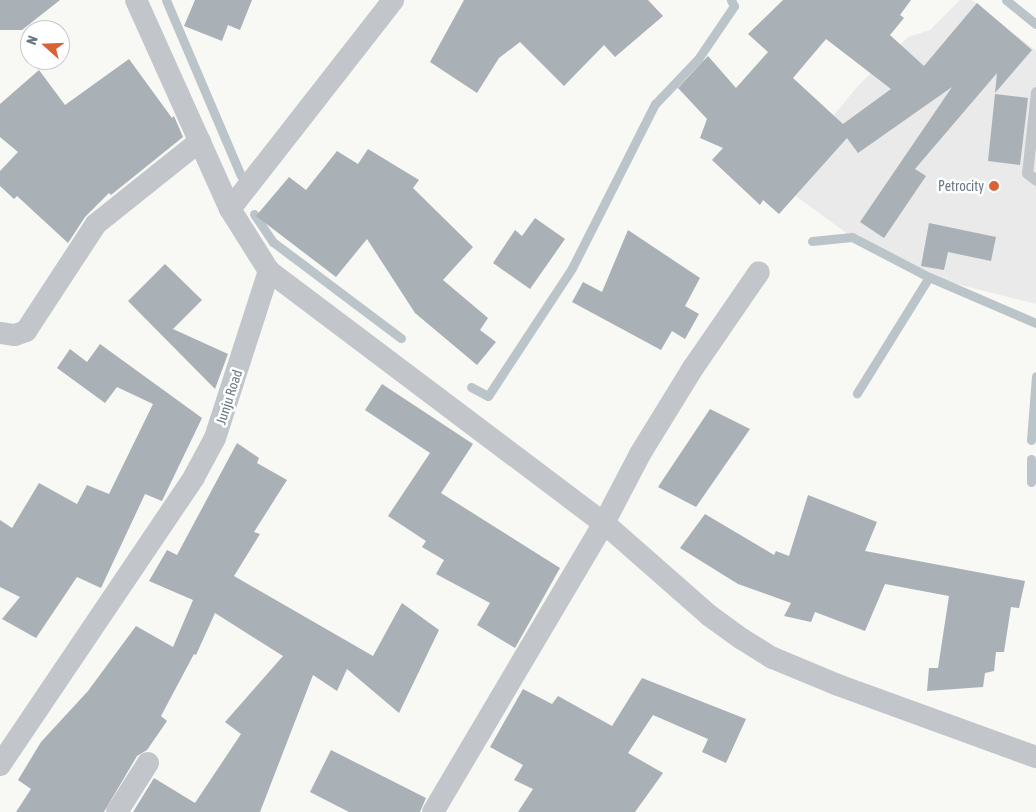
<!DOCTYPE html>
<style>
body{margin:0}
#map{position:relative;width:1036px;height:812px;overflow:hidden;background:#f8f8f5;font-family:"Asap Condensed",sans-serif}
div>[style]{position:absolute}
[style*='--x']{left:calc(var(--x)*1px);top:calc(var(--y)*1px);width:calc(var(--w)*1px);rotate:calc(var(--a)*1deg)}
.built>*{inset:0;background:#e9eae9}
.stream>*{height:9px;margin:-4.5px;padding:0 4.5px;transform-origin:4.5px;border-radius:4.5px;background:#bbc4c9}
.building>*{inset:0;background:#a9b0b6}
.lane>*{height:11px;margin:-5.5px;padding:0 5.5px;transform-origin:5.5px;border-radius:5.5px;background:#c2c5c9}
.street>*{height:22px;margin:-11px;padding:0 11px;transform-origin:11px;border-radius:11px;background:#c2c5c9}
.dots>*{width:14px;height:14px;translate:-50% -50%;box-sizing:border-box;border:2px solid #fff;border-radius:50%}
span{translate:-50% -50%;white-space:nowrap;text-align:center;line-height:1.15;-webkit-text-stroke:5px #fff;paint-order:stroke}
.poi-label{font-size:14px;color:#697784}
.right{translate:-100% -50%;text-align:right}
.street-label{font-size:14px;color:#697784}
.north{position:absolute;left:20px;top:20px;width:50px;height:50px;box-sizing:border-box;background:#fff;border:1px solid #c3c9ce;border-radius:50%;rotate:290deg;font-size:14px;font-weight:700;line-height:20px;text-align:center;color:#697784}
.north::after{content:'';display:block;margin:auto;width:18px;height:22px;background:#d86435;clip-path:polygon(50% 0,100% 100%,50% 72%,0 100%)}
</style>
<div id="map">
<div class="built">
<i style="clip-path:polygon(960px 0,972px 0,1036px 51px,1036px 304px,929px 277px,852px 237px,778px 183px,857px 87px,908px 37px,930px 30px)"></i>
</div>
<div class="stream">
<i style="--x:166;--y:0;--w:191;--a:66.9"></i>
<i style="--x:1006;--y:0;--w:38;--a:39"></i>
<i style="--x:254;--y:214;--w:34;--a:56"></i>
<i style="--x:273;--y:242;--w:160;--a:36.9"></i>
<i style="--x:812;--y:241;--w:40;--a:-5.7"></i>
<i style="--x:852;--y:237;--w:87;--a:27.5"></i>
<i style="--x:929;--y:277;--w:137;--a:121.8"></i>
<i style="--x:929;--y:277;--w:116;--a:23.3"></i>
<i style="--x:471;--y:387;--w:19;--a:28"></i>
<i style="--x:488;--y:396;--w:153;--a:-56.7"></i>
<i style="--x:572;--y:268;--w:184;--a:-63.2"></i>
<i style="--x:655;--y:104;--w:62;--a:-46.3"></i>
<i style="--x:698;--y:59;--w:64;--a:-55.8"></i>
<i style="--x:734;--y:6;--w:7;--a:-117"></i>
<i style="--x:1031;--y:440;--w:64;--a:-85.5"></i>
<i style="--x:1031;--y:482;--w:23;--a:-90"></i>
</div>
<div class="building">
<i style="clip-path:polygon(0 0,60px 0,22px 30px,0 30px)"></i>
<i style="clip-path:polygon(195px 0,252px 0,240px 30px,228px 25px,222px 41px,184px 26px)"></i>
<i style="clip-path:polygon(464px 0,648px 0,663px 16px,615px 57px,604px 45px,564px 86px,520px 42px,499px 58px,477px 93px,430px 62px)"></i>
<i style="clip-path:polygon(evenodd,783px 0,911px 0,900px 15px,904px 18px,890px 35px,924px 66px,977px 3px,1032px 50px,995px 93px,997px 73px,915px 169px,926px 176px,884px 238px,860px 222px,952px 87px,858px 153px,847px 138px,779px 214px,763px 200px,760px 205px,712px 160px,723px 148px,700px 138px,707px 119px,678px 88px,708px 56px,736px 88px,768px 52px,748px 34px,783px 0,826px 39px,891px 89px,843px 124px,793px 78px,826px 39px)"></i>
<i style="clip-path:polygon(129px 59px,172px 118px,174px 116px,183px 137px,111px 195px,109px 193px,85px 217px,68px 243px,17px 196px,14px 199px,0 186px,0 171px,18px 152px,0 137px,0 104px,39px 70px,65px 105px)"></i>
<i style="clip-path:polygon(995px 94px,1028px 98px,1020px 165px,988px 161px)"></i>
<i style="clip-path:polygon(368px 149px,419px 180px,413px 188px,473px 247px,443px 280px,488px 318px,480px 330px,496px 342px,477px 365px,415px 313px,367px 239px,336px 277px,256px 216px,289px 177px,306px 190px,337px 151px,358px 164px)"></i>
<i style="clip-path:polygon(535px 218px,565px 239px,530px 289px,493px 263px,515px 230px,522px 236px)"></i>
<i style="clip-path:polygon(929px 223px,996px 237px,991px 261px,948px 252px,944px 270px,921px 266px)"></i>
<i style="clip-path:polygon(628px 230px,700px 278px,685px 306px,699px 314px,685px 339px,672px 331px,661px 350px,572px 302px,583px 282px,602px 292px)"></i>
<i style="clip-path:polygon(165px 264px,202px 300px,173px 329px,228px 354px,215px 389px,128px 301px)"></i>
<i style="clip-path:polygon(100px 344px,202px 418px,162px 501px,145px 494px,101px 588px,77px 577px,36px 638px,2px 619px,20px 597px,0 587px,0 520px,12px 528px,39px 483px,77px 504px,87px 485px,109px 494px,153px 404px,117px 387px,105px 403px,57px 368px,70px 349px,87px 362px)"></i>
<i style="clip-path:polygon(382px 384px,473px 444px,441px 493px,560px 568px,515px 648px,477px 625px,490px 603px,436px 574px,444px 560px,422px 547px,426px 541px,388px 516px,430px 453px,365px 410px)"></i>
<i style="clip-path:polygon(710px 409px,750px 429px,696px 507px,658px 487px)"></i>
<i style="clip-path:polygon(237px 443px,259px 458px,257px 463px,287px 480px,254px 532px,260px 534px,234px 576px,373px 656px,402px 603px,439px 630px,399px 713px,347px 669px,337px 691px,313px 675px,260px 812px,133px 812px,154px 778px,195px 803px,241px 734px,225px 722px,283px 656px,215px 613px,196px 655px,194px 654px,161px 716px,167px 721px,147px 750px,137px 756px,104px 812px,16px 812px,31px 789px,18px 780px,41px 742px,88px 691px,136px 626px,173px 647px,193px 600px,149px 581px,167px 550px,177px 555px)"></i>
<i style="clip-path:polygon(808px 495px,877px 522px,865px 551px,1025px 581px,1019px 608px,1011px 607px,1004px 652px,996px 652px,994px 671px,985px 673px,983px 687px,927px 691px,929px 668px,938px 668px,949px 596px,885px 584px,865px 631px,815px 612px,811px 622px,784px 616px,791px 603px,738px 584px,680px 548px,705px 514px,774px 555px,776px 551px,789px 556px)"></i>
<i style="clip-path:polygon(642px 678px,746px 719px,726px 763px,702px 752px,708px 739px,653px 715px,628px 753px,663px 773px,635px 812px,518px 812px,533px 789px,514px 780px,523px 765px,490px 747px,523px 689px,552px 704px,558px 696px,612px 726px)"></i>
<i style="clip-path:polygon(331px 750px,426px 798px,420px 812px,349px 812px,310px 792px)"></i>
</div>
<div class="lane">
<i style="--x:1036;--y:92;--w:81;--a:96.3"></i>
<i style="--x:1027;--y:173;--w:11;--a:38"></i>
</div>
<div class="street">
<i style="--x:230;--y:209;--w:265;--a:-52"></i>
<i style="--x:269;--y:271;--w:419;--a:37"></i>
<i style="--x:604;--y:523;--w:141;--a:41.3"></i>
<i style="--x:710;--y:616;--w:39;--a:36"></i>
<i style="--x:742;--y:639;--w:36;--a:32"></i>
<i style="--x:773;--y:658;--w:70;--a:22.6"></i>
<i style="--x:838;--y:685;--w:211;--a:20"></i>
<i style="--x:0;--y:333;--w:15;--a:8"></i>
<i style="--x:15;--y:335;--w:12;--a:-20"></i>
<i style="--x:26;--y:331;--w:128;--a:-56.8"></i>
<i style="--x:96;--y:224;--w:133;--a:-38.6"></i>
<i style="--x:0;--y:765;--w:347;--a:-56"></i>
<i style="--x:194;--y:477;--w:44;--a:-61.7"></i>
<i style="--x:215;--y:438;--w:176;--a:-72.1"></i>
<i style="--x:269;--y:271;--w:73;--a:-122.2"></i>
<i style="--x:230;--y:209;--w:229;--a:-114.2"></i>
<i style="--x:117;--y:812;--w:58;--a:-57.7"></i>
<i style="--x:433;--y:812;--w:336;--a:-59.4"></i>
<i style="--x:604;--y:523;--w:78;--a:-62.4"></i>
<i style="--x:640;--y:454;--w:101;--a:-58.4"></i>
<i style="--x:693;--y:368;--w:116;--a:-55.5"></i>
</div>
<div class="dots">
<i style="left:994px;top:186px;background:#d86435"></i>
</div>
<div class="poi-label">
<span class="right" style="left:984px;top:186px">Petrocity</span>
</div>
<div class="street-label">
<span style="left:229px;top:397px;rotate:-72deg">Junju Road</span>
</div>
<div class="north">N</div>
</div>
